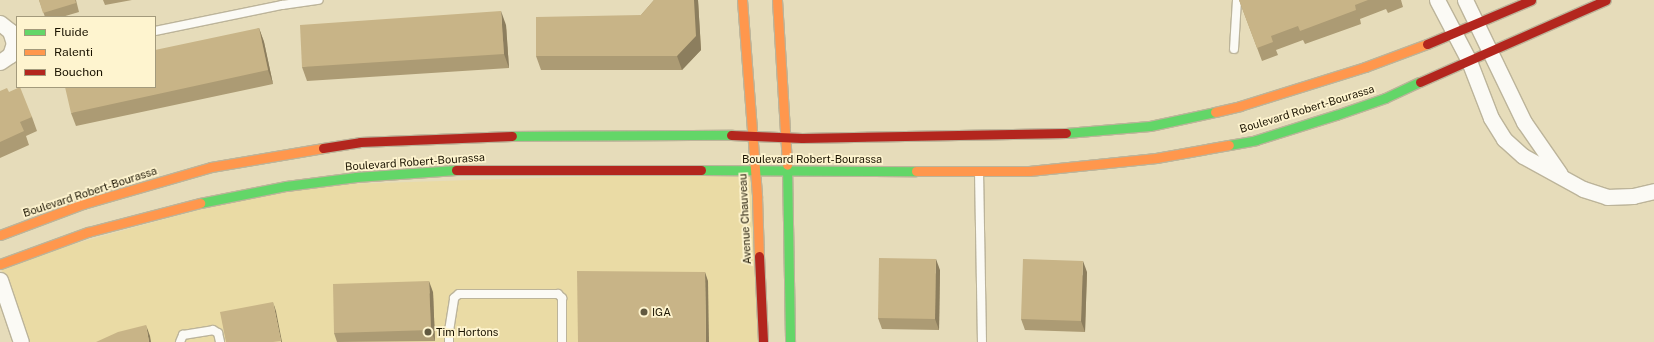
<!DOCTYPE html>
<style>
body{margin:0}
#map{position:relative;width:1654px;height:342px;overflow:hidden;background:#e6dcba;font-family:"Public Sans",sans-serif}
div>[style]{position:absolute}
[style*='--x']{left:calc(var(--x)*1px);top:calc(var(--y)*1px);width:calc(var(--w)*1px);rotate:calc(var(--a)*1deg)}
.built>*{inset:0;background:#eadba5}
.roads{filter:drop-shadow(1px 0 #bcb49a) drop-shadow(-1px 0 #bcb49a) drop-shadow(0 1px #bcb49a) drop-shadow(0 -1px #bcb49a)}
.lane>*{height:8px;margin:-4px;padding:0 4px;transform-origin:4px;border-radius:4px;background:#fbfaf5}
.street>*{height:15px;margin:-7.5px;padding:0 7.5px;transform-origin:7.5px;border-radius:7.5px;background:#fbfaf5}
.fast>*{height:9px;margin:-4.5px;padding:0 4.5px;transform-origin:4.5px;border-radius:4.5px;background:#63d668}
.slow>*{height:9px;margin:-4.5px;padding:0 4.5px;transform-origin:4.5px;border-radius:4.5px;background:#ff974d}
.jam>*{height:9px;margin:-4.5px;padding:0 4.5px;transform-origin:4.5px;border-radius:4.5px;background:#b3261e}
.wall>*{inset:0;background:#ac9b74}
.shaded-wall>*{inset:0;background:#8c7e5e}
.building>*{inset:0;background:#c8b487}
.dots>*{width:11px;height:11px;translate:-50% -50%;box-sizing:border-box;border:2px solid #fef4cf;border-radius:50%}
span{translate:-50% -50%;white-space:nowrap;text-align:center;line-height:1.15;-webkit-text-stroke:3.5px #fef4cf;paint-order:stroke}
.street-label{font-size:11px;color:#1a1300}
.poi-label{font-size:11px;color:#1a1300}
.left{translate:0 -50%;text-align:left}
.legend{position:absolute;left:16px;top:16px;width:140px;height:72px;box-sizing:border-box;background:#fef4cf;border:1px solid #a39a7c;margin:0;padding:5px 7px;list-style:none;font-size:12px;color:#1a1300}
.legend li{display:flex;align-items:center;gap:8px;height:20px}
.legend b{width:20px;border:1px solid #a39a7c}
</style>
<div id="map">
<div class="built">
<i style="clip-path:polygon(754px 171px,763px 342px,21px 342px,0 264px,286px 186px)"></i>
</div>
<div class="roads">
<div class="lane">
<i style="--x:155;--y:31;--w:130;--a:-11.6"></i>
<i style="--x:282;--y:5;--w:37;--a:-8"></i>
<i style="--x:1234;--y:49;--w:49;--a:-86.5"></i>
<i style="--x:979;--y:171;--w:171;--a:89"></i>
<i style="--x:180;--y:342;--w:8;--a:-67"></i>
<i style="--x:183;--y:335;--w:30;--a:-9"></i>
<i style="--x:213;--y:330;--w:6;--a:31"></i>
<i style="--x:218;--y:333;--w:9;--a:77"></i>
<i style="--x:449;--y:342;--w:11;--a:-90"></i>
<i style="--x:449;--y:331;--w:33;--a:-81"></i>
<i style="--x:454;--y:298;--w:6;--a:-39"></i>
<i style="--x:459;--y:294;--w:99;--a:0"></i>
<i style="--x:558;--y:294;--w:6;--a:45"></i>
<i style="--x:562;--y:298;--w:44;--a:90"></i>
</div>
<div class="street">
<i style="--x:1437;--y:0;--w:69;--a:62.3"></i>
<i style="--x:1469;--y:61;--w:61;--a:68.9"></i>
<i style="--x:1491;--y:118;--w:25;--a:58"></i>
<i style="--x:1504;--y:139;--w:25;--a:42"></i>
<i style="--x:1523;--y:156;--w:68;--a:28.8"></i>
<i style="--x:1583;--y:189;--w:25;--a:18"></i>
<i style="--x:1607;--y:197;--w:26;--a:-2"></i>
<i style="--x:1633;--y:196;--w:22;--a:-13"></i>
<i style="--x:1465;--y:0;--w:136;--a:64.2"></i>
<i style="--x:1524;--y:122;--w:63;--a:55.3"></i>
<i style="--x:0;--y:23;--w:13;--a:39"></i>
<i style="--x:10;--y:31;--w:13;--a:72"></i>
<i style="--x:14;--y:43;--w:13;--a:108"></i>
<i style="--x:10;--y:55;--w:12;--a:145"></i>
<i style="--x:0;--y:280;--w:65;--a:71.3"></i>
</div>
<div class="fast">
<i style="--x:1066;--y:133;--w:84;--a:-4.8"></i>
<i style="--x:1150;--y:126;--w:66;--a:-12.2"></i>
<i style="--x:512;--y:136;--w:219;--a:-0.3"></i>
<i style="--x:1229;--y:145;--w:27;--a:-10"></i>
<i style="--x:1256;--y:140;--w:84;--a:-17.4"></i>
<i style="--x:1336;--y:115;--w:52;--a:-19.1"></i>
<i style="--x:1385;--y:98;--w:38;--a:-25"></i>
<i style="--x:787;--y:165;--w:177;--a:89"></i>
<i style="--x:701;--y:170;--w:215;--a:0.3"></i>
<i style="--x:200;--y:203;--w:88;--a:-11.2"></i>
<i style="--x:286;--y:186;--w:71;--a:-7.3"></i>
<i style="--x:356;--y:177;--w:100;--a:-4"></i>
</div>
<div class="slow">
<i style="--x:742;--y:0;--w:198;--a:85.6"></i>
<i style="--x:757;--y:197;--w:59;--a:88.1"></i>
<i style="--x:777;--y:0;--w:165;--a:86.5"></i>
<i style="--x:1215;--y:112;--w:26;--a:-13"></i>
<i style="--x:1240;--y:106;--w:131;--a:-17.3"></i>
<i style="--x:1365;--y:67;--w:66;--a:-20.4"></i>
<i style="--x:916;--y:171;--w:113;--a:0"></i>
<i style="--x:1029;--y:171;--w:128;--a:-5.8"></i>
<i style="--x:1156;--y:158;--w:74;--a:-10.1"></i>
<i style="--x:0;--y:235;--w:89;--a:-20.5"></i>
<i style="--x:83;--y:204;--w:133;--a:-16.1"></i>
<i style="--x:211;--y:167;--w:114;--a:-9.6"></i>
<i style="--x:0;--y:264;--w:94;--a:-20"></i>
<i style="--x:88;--y:232;--w:116;--a:-14.5"></i>
</div>
<div class="jam">
<i style="--x:1427;--y:44;--w:113;--a:-22.9"></i>
<i style="--x:1420;--y:82;--w:203;--a:-23.8"></i>
<i style="--x:731;--y:135;--w:71;--a:2.4"></i>
<i style="--x:802;--y:138;--w:264;--a:-1.1"></i>
<i style="--x:323;--y:148;--w:37;--a:-9"></i>
<i style="--x:360;--y:142;--w:152;--a:-2.3"></i>
<i style="--x:456;--y:170;--w:245;--a:0"></i>
<i style="--x:759;--y:256;--w:86;--a:87.3"></i>
</div>
</div>
<div class="wall">
<i style="clip-path:polygon(39px 0,76px 0,79px 12px,62px 17px,45px 17px)"></i>
<i style="clip-path:polygon(103px 0,132px 0,105px 5px)"></i>
<i style="clip-path:polygon(654px 0,698px 0,701px 50px,682px 70px,541px 70px,536px 56px,641px 15px)"></i>
<i style="clip-path:polygon(1239px 0,1401px 0,1403px 7px,1388px 13px,1386px 9px,1360px 19px,1361px 24px,1305px 44px,1303px 40px,1276px 50px,1278px 55px,1262px 61px)"></i>
<i style="clip-path:polygon(506px 25px,509px 68px,307px 81px,302px 67px)"></i>
<i style="clip-path:polygon(259px 28px,264px 42px,273px 84px,76px 126px,71px 113px)"></i>
<i style="clip-path:polygon(0 91px,9px 92px,32px 117px,37px 131px,26px 136px,29px 145px,0 158px)"></i>
<i style="clip-path:polygon(940px 270px,939px 330px,882px 329px,878px 318px)"></i>
<i style="clip-path:polygon(1087px 272px,1085px 332px,1025px 330px,1021px 319px)"></i>
<i style="clip-path:polygon(433px 292px,435px 341px,337px 342px,334px 333px)"></i>
</div>
<div class="shaded-wall">
<i style="clip-path:polygon(694px 0,698px 0,701px 50px,682px 70px,677px 56px)"></i>
<i style="clip-path:polygon(501px 11px,506px 25px,509px 68px,504px 54px)"></i>
<i style="clip-path:polygon(259px 28px,264px 42px,273px 84px,268px 70px)"></i>
<i style="clip-path:polygon(936px 259px,940px 270px,939px 330px,935px 319px)"></i>
<i style="clip-path:polygon(1083px 261px,1087px 272px,1085px 332px,1081px 321px)"></i>
<i style="clip-path:polygon(705px 272px,708px 281px,709px 342px,706px 342px)"></i>
<i style="clip-path:polygon(429px 281px,433px 292px,435px 341px,431px 330px)"></i>
<i style="clip-path:polygon(273px 302px,276px 311px,282px 342px,281px 342px,281px 341px)"></i>
<i style="clip-path:polygon(146px 325px,150px 336px,151px 342px,149px 342px)"></i>
</div>
<div class="building">
<i style="clip-path:polygon(39px 0,75px 0,76px 3px,43px 13px)"></i>
<i style="clip-path:polygon(654px 0,694px 0,696px 36px,677px 56px,536px 56px,536px 17px,641px 15px)"></i>
<i style="clip-path:polygon(1239px 0,1368px 0,1355px 5px,1356px 10px,1300px 31px,1298px 26px,1271px 36px,1273px 42px,1257px 48px)"></i>
<i style="clip-path:polygon(501px 11px,504px 54px,302px 67px,300px 25px)"></i>
<i style="clip-path:polygon(259px 28px,268px 70px,71px 113px,65px 87px,155px 87px,155px 50px)"></i>
<i style="clip-path:polygon(20px 87px,32px 117px,20px 122px,24px 131px,0 142px,0 91px,7px 88px,9px 92px)"></i>
<i style="clip-path:polygon(879px 258px,936px 259px,935px 319px,878px 318px)"></i>
<i style="clip-path:polygon(1023px 259px,1083px 261px,1081px 321px,1021px 319px)"></i>
<i style="clip-path:polygon(577px 271px,705px 272px,706px 342px,578px 342px)"></i>
<i style="clip-path:polygon(429px 281px,431px 330px,334px 333px,333px 284px)"></i>
<i style="clip-path:polygon(273px 302px,281px 341px,273px 342px,226px 342px,220px 312px)"></i>
<i style="clip-path:polygon(146px 325px,149px 342px,96px 342px,118px 332px)"></i>
</div>
<div class="dots">
<i style="left:644px;top:312px;background:#615941"></i>
<i style="left:428px;top:332px;background:#615941"></i>
</div>
<div class="street-label">
<span style="left:1307px;top:109px;rotate:-17deg">Boulevard Robert-Bourassa</span>
<span style="left:812px;top:159px">Boulevard Robert-Bourassa</span>
<span style="left:415px;top:162px;rotate:-4deg">Boulevard Robert-Bourassa</span>
<span style="left:90px;top:192px;rotate:-18deg">Boulevard Robert-Bourassa</span>
<span style="left:745px;top:219px;rotate:-93deg">Avenue Chauveau</span>
</div>
<div class="poi-label">
<span class="left" style="left:652px;top:312px">IGA</span>
<span class="left" style="left:436px;top:332px">Tim Hortons</span>
</div>
<ul class="legend">
<li><b style="height:5px;background:#63d668"></b>Fluide</li>
<li><b style="height:5px;background:#ff974d"></b>Ralenti</li>
<li><b style="height:5px;background:#b3261e"></b>Bouchon</li>
</ul>
</div>
